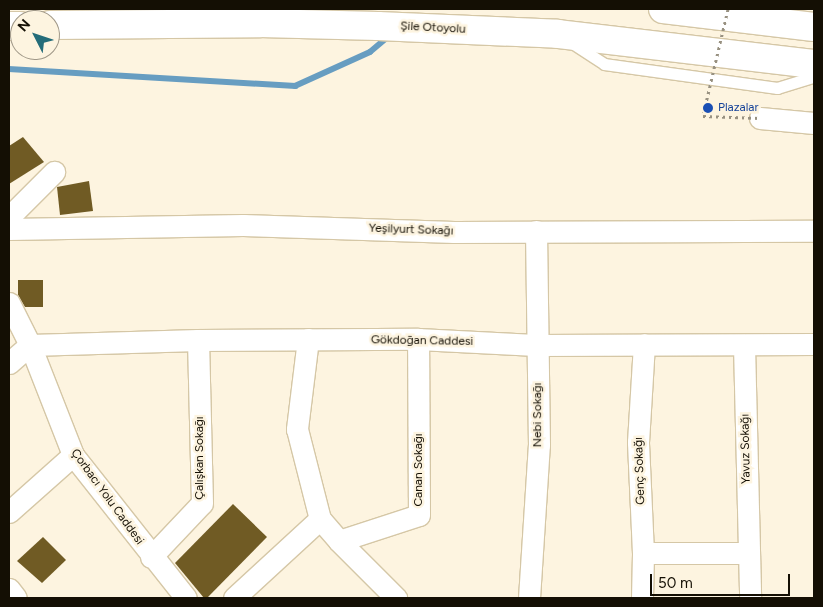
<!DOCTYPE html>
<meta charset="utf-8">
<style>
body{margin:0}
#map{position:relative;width:823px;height:607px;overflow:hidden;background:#fdf4e0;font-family:Figtree,sans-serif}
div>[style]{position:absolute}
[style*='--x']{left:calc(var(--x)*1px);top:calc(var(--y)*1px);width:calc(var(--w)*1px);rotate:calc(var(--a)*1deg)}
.stream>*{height:5.5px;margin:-2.75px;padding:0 2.75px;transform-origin:2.75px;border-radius:2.75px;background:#679dc1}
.building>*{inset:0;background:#705b24}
.roads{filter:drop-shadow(1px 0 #d5c7a6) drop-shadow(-1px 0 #d5c7a6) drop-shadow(0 1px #d5c7a6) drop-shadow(0 -1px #d5c7a6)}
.lane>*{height:11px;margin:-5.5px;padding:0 5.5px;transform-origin:5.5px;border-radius:5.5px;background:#fff}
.street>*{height:21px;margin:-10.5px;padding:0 10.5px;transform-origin:10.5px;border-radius:10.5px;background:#fff}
.highway>*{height:28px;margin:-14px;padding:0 14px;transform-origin:14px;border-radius:14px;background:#fff}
.path-bridge>*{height:3px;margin-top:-1.5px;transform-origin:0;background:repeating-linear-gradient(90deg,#989181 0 2.5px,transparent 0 6.5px)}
.dots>*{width:14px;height:14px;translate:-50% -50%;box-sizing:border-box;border:2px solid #fdf4e0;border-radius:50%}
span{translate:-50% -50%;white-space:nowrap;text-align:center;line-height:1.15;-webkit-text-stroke:5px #fdf4e0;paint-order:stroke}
.street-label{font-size:12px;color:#140f04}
.transit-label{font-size:12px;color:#164399}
.left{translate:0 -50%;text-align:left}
.frame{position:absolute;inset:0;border:10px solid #140f04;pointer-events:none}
.north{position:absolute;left:10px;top:10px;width:50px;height:50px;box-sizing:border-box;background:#fdf4e0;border:1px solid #a09888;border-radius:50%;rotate:311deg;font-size:14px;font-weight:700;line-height:20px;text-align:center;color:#140f04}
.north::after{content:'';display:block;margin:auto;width:18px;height:22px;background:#246c79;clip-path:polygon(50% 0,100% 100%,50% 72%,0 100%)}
.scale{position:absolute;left:650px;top:574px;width:140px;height:22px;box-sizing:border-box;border:2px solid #140f04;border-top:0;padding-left:6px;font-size:15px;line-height:18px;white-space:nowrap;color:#140f04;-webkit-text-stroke:4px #fdf4e0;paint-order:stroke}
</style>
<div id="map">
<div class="stream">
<i style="--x:9;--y:69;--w:287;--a:3.4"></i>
<i style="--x:295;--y:86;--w:82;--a:-24.4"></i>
<i style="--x:370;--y:52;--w:25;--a:-40"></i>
</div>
<div class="building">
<i style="clip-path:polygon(23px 137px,44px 162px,9px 184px,9px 146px)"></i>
<i style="clip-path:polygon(89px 181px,93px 211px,60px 215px,57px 187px)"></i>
<i style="clip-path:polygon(18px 280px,43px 280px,43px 307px,25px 307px,18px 295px)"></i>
<i style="clip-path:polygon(233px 504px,267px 537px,207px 598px,204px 598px,175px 563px)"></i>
<i style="clip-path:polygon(43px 537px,66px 560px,42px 583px,17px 561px)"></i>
</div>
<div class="roads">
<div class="lane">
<i style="--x:572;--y:43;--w:38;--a:33"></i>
<i style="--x:604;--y:64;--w:175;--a:7.9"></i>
<i style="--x:777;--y:88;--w:39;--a:-17"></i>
</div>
<div class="street">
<i style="--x:760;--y:118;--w:54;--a:5.3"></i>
<i style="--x:9;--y:217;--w:64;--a:-45"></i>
<i style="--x:9;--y:229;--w:234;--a:-1"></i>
<i style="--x:243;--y:225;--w:211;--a:1.9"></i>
<i style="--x:454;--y:232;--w:360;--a:-0.2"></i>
<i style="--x:9;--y:303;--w:47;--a:63.4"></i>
<i style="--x:30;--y:345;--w:118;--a:68.6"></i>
<i style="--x:73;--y:455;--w:182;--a:51.7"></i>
<i style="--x:308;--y:339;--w:91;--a:97"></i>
<i style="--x:297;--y:429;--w:93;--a:75.7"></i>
<i style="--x:320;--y:519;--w:29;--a:49"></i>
<i style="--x:339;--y:541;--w:81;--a:45"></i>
<i style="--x:744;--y:345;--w:253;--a:88.6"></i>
<i style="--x:9;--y:363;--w:28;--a:-41"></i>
<i style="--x:30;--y:345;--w:168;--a:-1.7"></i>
<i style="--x:198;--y:340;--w:220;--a:-0.3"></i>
<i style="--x:418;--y:339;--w:120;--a:2.9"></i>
<i style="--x:538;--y:345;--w:276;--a:-0.2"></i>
<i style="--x:9;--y:512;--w:86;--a:-41.7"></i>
<i style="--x:339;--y:541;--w:84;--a:-18"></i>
<i style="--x:419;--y:515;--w:176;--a:-90.3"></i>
<i style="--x:643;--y:553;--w:106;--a:0"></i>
<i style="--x:151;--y:557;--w:74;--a:-46.6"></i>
<i style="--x:202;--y:503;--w:163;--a:-91.4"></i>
<i style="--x:9;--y:589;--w:11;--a:52"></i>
<i style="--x:234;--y:598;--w:117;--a:-42.6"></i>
<i style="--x:529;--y:598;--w:153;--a:-86.3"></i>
<i style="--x:539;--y:445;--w:214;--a:-90.8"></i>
<i style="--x:642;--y:598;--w:45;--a:-88.7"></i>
<i style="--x:643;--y:553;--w:111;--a:-92.6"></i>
<i style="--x:638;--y:442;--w:98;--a:-86.5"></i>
</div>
<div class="highway">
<i style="--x:663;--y:9;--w:152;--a:6.8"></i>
<i style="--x:50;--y:25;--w:210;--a:-0.5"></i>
<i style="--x:260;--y:23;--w:118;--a:1.5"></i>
<i style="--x:378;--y:26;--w:180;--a:2.5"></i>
<i style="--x:558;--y:34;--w:258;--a:6.7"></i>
<i style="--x:9;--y:26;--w:11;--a:0"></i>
</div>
</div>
<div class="path-bridge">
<i style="--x:728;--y:9;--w:110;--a:103.2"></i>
<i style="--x:703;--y:116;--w:57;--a:2"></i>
</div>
<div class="dots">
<i style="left:708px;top:108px;background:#1a4fb4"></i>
</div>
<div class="street-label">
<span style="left:433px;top:28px;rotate:3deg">Şile Otoyolu</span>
<span style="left:411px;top:230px;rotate:2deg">Yeşilyurt Sokağı</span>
<span style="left:422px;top:341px;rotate:1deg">Gökdoğan Caddesi</span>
<span style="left:538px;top:415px;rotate:-90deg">Nebi Sokağı</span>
<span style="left:746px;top:449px;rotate:-91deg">Yavuz Sokağı</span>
<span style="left:200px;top:458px;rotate:-90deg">Çalışkan Sokağı</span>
<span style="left:419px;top:470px;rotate:-90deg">Canan Sokağı</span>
<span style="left:640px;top:471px;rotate:-92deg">Genç Sokağı</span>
<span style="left:107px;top:497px;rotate:54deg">Çorbacı Yolu Caddesi</span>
</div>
<div class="transit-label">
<span class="left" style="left:718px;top:108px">Plazalar</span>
</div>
<div class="frame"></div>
<div class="north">N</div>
<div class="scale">50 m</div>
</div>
